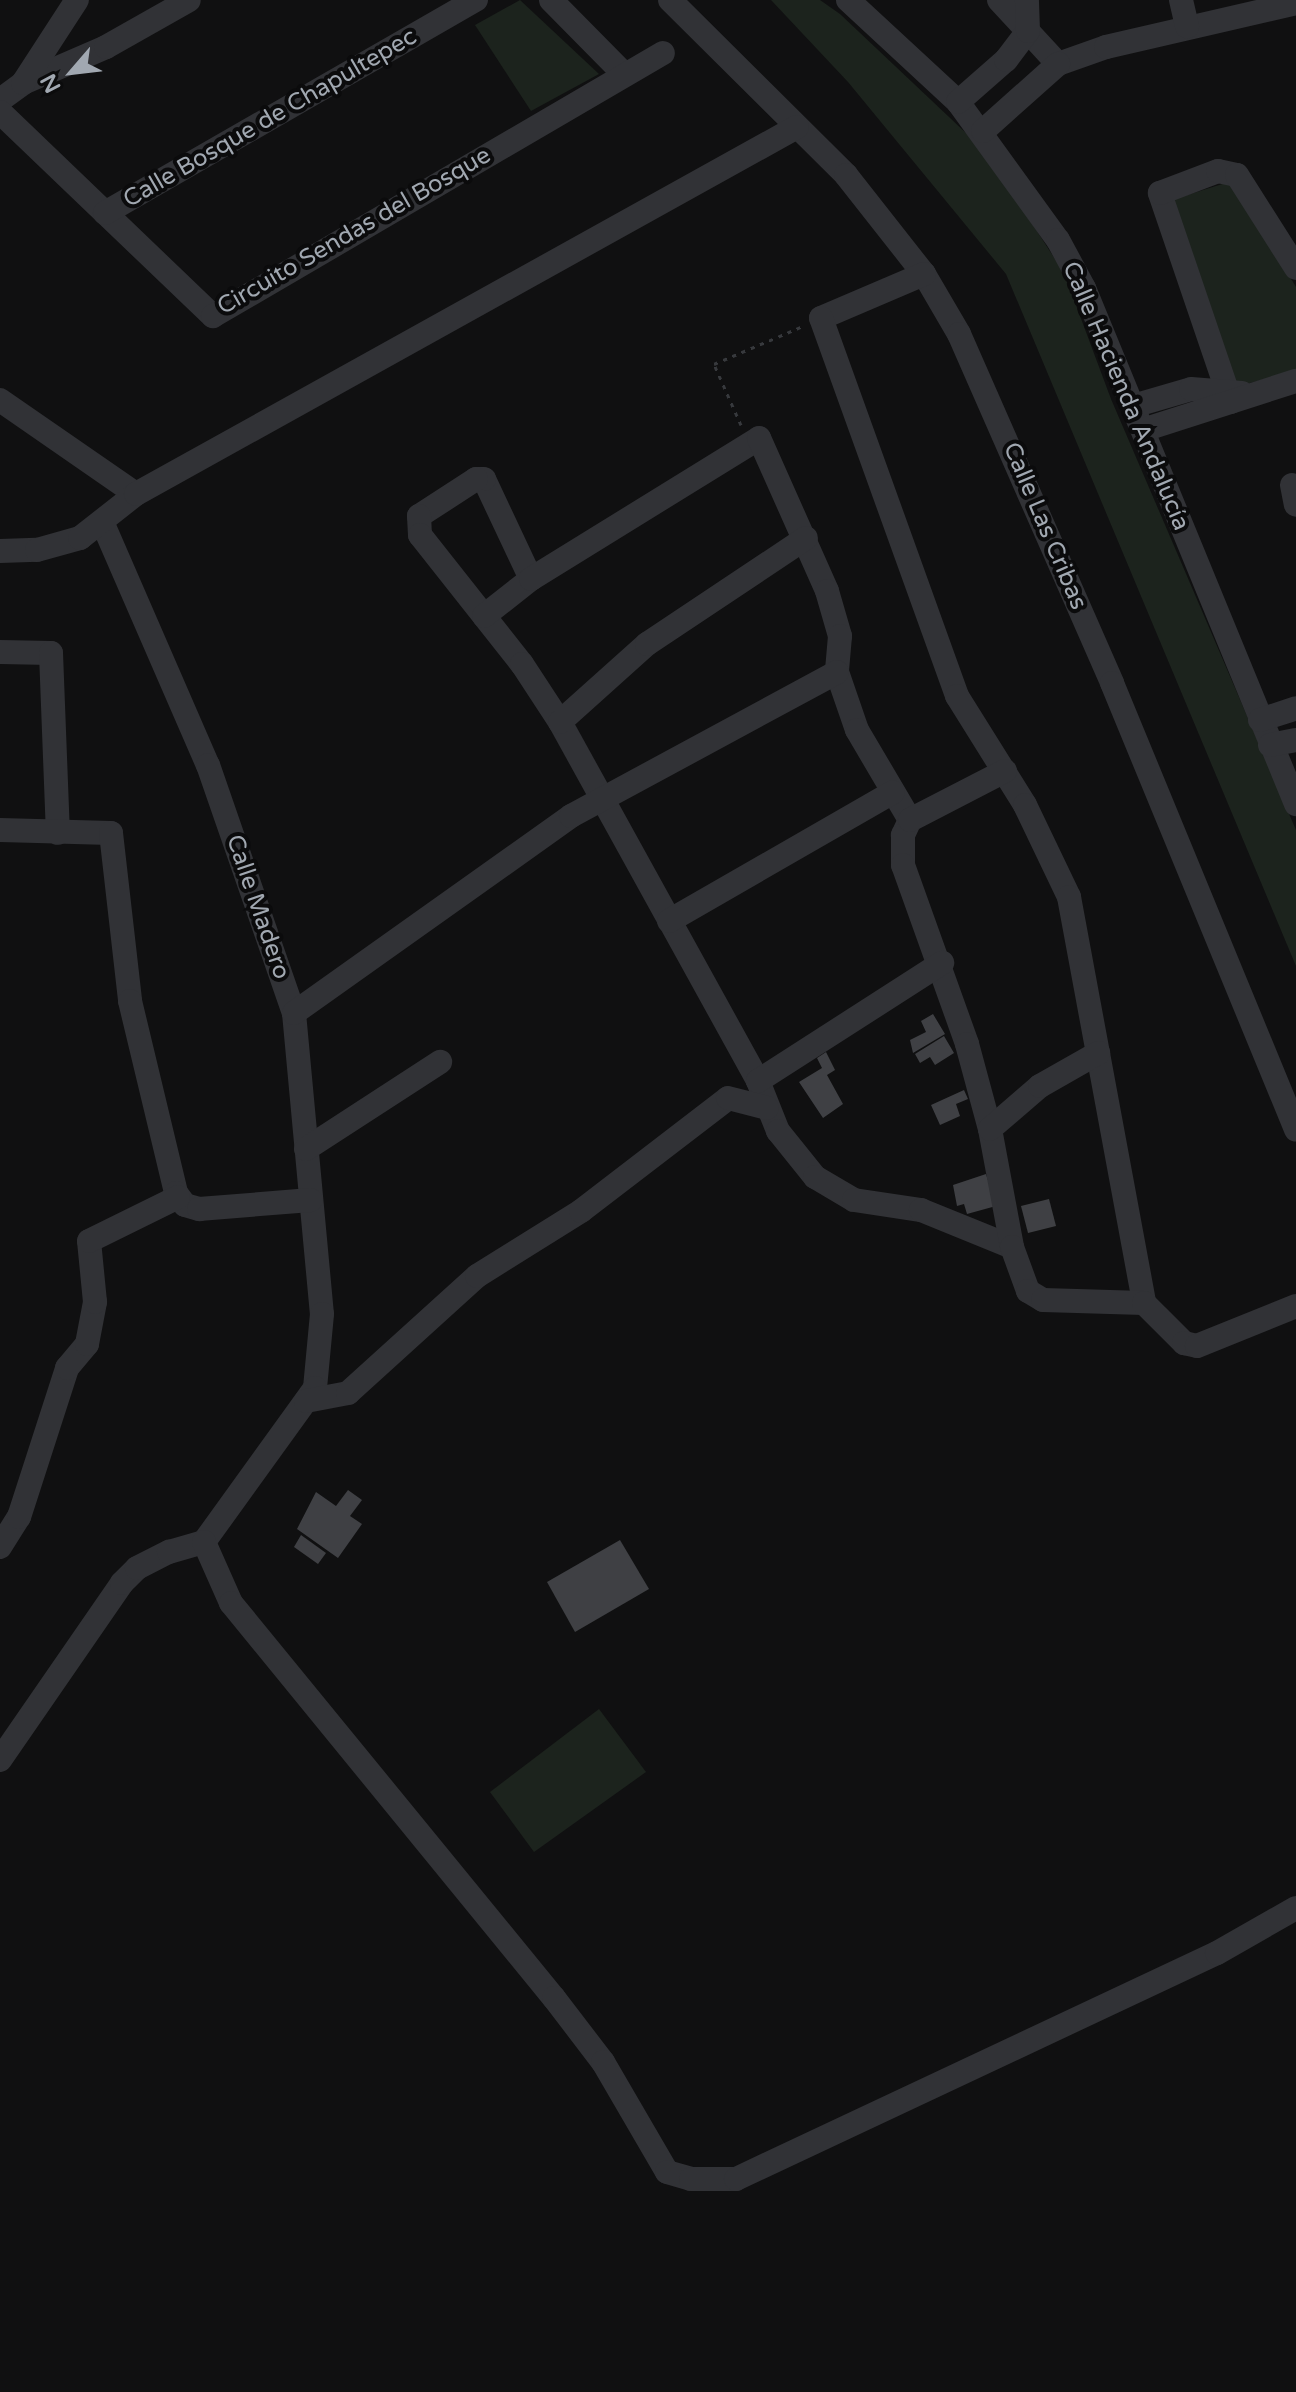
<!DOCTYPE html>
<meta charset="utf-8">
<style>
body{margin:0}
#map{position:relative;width:1296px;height:2392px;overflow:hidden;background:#101011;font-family:"Varela Round",sans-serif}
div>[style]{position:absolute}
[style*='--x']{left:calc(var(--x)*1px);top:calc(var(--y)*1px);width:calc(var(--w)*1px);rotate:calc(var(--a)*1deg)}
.green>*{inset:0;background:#1c231d}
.building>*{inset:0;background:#3f4044}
.path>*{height:3px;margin-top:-1.5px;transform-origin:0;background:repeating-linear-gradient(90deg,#37393d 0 4px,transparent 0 10px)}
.minor>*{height:24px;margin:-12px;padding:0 12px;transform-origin:12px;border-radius:12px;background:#313236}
span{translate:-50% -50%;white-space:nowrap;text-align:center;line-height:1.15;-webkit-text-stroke:8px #0b0b0c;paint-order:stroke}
.street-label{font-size:24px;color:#a1a8b1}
.north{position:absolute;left:32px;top:32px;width:80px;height:80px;-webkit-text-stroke:6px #0b0b0c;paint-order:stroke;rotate:242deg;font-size:22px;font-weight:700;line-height:32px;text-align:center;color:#a1a8b1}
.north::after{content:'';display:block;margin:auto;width:28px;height:36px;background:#a1a8b1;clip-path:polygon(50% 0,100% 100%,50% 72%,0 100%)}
</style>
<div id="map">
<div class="green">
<i style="clip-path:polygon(520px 0,599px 74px,531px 111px,475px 25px)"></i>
<i style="clip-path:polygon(771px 0,820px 0,840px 14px,985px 151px,1064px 273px,1111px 399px,1296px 830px,1296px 966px,1006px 274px,848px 82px)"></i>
<i style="clip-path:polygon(1232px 181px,1296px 287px,1296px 371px,1246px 384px,1231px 380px,1171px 200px)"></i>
<i style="clip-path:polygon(599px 1709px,646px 1772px,534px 1852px,490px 1792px)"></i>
</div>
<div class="building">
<i style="clip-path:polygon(933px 1014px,945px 1034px,913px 1053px,910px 1040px,926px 1032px,921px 1021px)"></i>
<i style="clip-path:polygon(944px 1036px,954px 1053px,935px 1065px,930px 1057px,920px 1063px,915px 1054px)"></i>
<i style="clip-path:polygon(826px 1052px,835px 1070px,827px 1075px,843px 1104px,823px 1118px,799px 1082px,822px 1068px,817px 1058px)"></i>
<i style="clip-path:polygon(964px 1090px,968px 1099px,956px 1104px,960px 1116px,940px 1125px,931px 1105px)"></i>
<i style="clip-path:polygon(986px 1174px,996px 1206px,967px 1214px,964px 1204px,957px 1206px,953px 1185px)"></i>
<i style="clip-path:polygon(1049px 1199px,1056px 1226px,1028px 1233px,1021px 1206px)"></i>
<i style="clip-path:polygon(348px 1490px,362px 1500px,350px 1516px,362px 1524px,338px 1558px,297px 1529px,316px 1492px,336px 1506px)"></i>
<i style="clip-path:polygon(301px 1535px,326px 1553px,318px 1564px,294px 1547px)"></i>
<i style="clip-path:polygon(620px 1540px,649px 1589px,575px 1632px,547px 1582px)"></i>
</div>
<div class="path">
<i style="--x:741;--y:425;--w:67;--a:-113.9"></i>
<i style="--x:714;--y:364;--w:97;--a:-23.1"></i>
</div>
<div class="minor">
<i style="--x:551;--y:0;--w:105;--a:45.4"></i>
<i style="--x:670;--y:0;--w:248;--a:44.8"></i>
<i style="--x:846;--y:175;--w:126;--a:51.8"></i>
<i style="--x:924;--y:274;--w:69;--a:59.7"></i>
<i style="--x:959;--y:334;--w:381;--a:66.3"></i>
<i style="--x:1112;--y:683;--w:483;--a:67.6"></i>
<i style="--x:848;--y:0;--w:150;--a:42.8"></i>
<i style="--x:958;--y:102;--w:170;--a:54.1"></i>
<i style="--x:1058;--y:240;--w:55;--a:61.6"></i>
<i style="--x:1084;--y:288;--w:558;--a:67.66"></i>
<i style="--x:999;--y:0;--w:87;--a:47.3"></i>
<i style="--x:1058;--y:64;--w:51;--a:-19.5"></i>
<i style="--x:1106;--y:47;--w:195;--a:-13"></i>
<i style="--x:1181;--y:0;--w:27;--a:77"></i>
<i style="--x:23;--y:83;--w:90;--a:-23.4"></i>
<i style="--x:106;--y:47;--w:95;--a:-29.5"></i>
<i style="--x:0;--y:100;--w:29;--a:-36"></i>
<i style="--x:23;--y:83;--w:99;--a:-57"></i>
<i style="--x:958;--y:102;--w:64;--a:-41.2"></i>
<i style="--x:1006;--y:60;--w:36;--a:-53"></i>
<i style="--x:1028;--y:31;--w:31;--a:-92"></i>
<i style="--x:0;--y:112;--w:295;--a:43.8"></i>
<i style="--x:213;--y:316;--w:521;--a:-30.3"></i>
<i style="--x:983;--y:131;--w:101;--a:-41.8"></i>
<i style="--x:105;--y:213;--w:428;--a:-29.9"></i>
<i style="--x:924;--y:274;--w:112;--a:156.9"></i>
<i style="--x:821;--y:318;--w:402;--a:70.2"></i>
<i style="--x:957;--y:696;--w:128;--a:58"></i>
<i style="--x:1025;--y:805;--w:102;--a:64.4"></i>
<i style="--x:1069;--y:897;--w:413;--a:79.5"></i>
<i style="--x:0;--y:400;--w:165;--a:34.7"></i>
<i style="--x:1231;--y:402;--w:221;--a:-108.8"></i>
<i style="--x:1160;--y:193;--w:62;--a:-20.8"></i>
<i style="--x:1218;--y:171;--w:19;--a:12"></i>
<i style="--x:1237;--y:175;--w:110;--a:57.6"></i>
<i style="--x:1133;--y:406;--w:60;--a:-16.3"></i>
<i style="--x:1191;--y:389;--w:51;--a:4.5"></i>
<i style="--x:1143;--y:430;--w:161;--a:-17.8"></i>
<i style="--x:1292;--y:485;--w:20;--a:79"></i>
<i style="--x:103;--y:524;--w:263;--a:66.5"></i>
<i style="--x:208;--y:765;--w:262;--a:70.9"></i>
<i style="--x:294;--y:1013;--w:302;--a:84.7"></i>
<i style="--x:322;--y:1314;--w:74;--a:95.4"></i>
<i style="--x:315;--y:1388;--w:190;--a:125.8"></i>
<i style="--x:0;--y:551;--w:37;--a:-2"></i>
<i style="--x:37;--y:550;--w:45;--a:-15.6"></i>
<i style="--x:80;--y:538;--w:71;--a:-38.2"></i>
<i style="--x:136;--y:494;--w:756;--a:-29.04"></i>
<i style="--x:531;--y:579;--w:110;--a:-115.2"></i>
<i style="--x:484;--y:479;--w:8;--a:180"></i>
<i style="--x:476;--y:479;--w:68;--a:147"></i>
<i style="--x:419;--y:516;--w:19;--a:87"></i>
<i style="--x:420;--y:535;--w:164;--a:51.7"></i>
<i style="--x:522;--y:664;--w:69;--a:56.8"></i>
<i style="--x:560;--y:722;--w:410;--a:61.1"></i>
<i style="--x:758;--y:1081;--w:54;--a:68.2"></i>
<i style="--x:778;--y:1131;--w:59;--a:51.2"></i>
<i style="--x:815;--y:1177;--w:45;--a:30.5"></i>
<i style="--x:854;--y:1200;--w:68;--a:8.5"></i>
<i style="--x:921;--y:1210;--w:98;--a:22.1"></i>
<i style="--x:484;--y:616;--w:60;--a:-38.2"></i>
<i style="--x:531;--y:579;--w:268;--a:-31.7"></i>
<i style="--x:759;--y:438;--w:167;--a:66"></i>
<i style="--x:827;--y:591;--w:47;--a:73.9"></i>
<i style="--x:840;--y:636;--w:36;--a:95"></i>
<i style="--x:837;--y:672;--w:61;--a:71"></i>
<i style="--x:857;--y:730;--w:104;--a:59.5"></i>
<i style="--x:910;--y:820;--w:17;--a:115"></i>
<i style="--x:903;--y:835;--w:30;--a:90"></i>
<i style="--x:903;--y:865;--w:190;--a:70.3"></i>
<i style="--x:967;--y:1044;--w:88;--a:74.9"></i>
<i style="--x:990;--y:1129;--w:120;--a:79.4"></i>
<i style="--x:1012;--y:1247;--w:47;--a:70"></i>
<i style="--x:1028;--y:1291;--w:17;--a:31"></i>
<i style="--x:1043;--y:1300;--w:101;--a:1.7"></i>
<i style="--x:1144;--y:1303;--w:57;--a:45"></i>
<i style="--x:1184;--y:1343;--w:13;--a:13"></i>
<i style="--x:1197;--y:1346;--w:107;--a:-22"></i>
<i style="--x:0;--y:652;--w:51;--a:1.1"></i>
<i style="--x:51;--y:653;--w:180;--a:87.8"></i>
<i style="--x:1260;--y:720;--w:38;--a:-18"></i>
<i style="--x:560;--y:722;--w:117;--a:-41.9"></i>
<i style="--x:647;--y:644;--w:191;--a:-33.7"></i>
<i style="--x:1270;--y:745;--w:26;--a:-11"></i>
<i style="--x:910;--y:820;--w:107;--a:-27.3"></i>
<i style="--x:0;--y:830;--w:111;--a:1.5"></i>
<i style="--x:111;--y:833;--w:169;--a:83.5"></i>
<i style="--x:130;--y:1001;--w:197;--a:76.5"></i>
<i style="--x:176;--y:1193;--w:15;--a:53"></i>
<i style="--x:185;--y:1205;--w:15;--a:16"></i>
<i style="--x:199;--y:1209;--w:112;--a:-4.6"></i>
<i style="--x:669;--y:921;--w:258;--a:-29.9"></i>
<i style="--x:294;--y:1013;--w:340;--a:-35.4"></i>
<i style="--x:571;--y:816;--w:302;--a:-28.4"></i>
<i style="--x:758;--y:1081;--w:219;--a:-32.7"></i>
<i style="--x:990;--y:1129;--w:66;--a:-40.7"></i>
<i style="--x:1040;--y:1086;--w:67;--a:-29.6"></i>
<i style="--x:306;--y:1149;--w:160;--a:-33"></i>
<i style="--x:306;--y:1401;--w:43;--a:-10.8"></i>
<i style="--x:348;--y:1393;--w:174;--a:-42.2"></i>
<i style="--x:477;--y:1276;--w:123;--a:-32"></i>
<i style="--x:581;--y:1211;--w:185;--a:-37.5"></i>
<i style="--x:728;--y:1098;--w:40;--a:14.4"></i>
<i style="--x:0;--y:1547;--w:36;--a:-58"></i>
<i style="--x:19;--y:1517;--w:157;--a:-72.1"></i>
<i style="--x:67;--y:1368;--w:31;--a:-50"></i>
<i style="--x:87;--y:1344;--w:43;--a:-79.2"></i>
<i style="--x:95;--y:1302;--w:61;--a:-95.6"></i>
<i style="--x:89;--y:1241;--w:99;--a:-26.3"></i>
<i style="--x:0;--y:1760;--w:215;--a:-55.4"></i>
<i style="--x:122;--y:1583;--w:21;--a:-45"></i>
<i style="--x:137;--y:1568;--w:36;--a:-27"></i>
<i style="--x:169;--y:1552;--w:36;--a:-16"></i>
<i style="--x:204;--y:1542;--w:67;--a:66.1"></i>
<i style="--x:231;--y:1603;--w:510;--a:50.73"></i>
<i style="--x:554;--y:1998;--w:81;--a:52.6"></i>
<i style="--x:603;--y:2062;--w:127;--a:59.8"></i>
<i style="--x:667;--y:2172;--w:25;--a:16"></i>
<i style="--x:691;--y:2179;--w:45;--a:0"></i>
<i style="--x:736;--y:2179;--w:531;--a:-25.17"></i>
<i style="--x:1217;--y:1953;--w:91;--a:-29.7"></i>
</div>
<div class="street-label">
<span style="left:270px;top:118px;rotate:-30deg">Calle Bosque de Chapultepec</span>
<span style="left:354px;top:231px;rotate:-30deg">Circuito Sendas del Bosque</span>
<span style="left:1126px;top:396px;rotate:67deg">Calle Hacienda Andalucía</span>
<span style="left:1045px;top:526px;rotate:67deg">Calle Las Cribas</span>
<span style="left:258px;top:907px;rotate:71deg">Calle Madero</span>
</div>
<div class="north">N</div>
</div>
